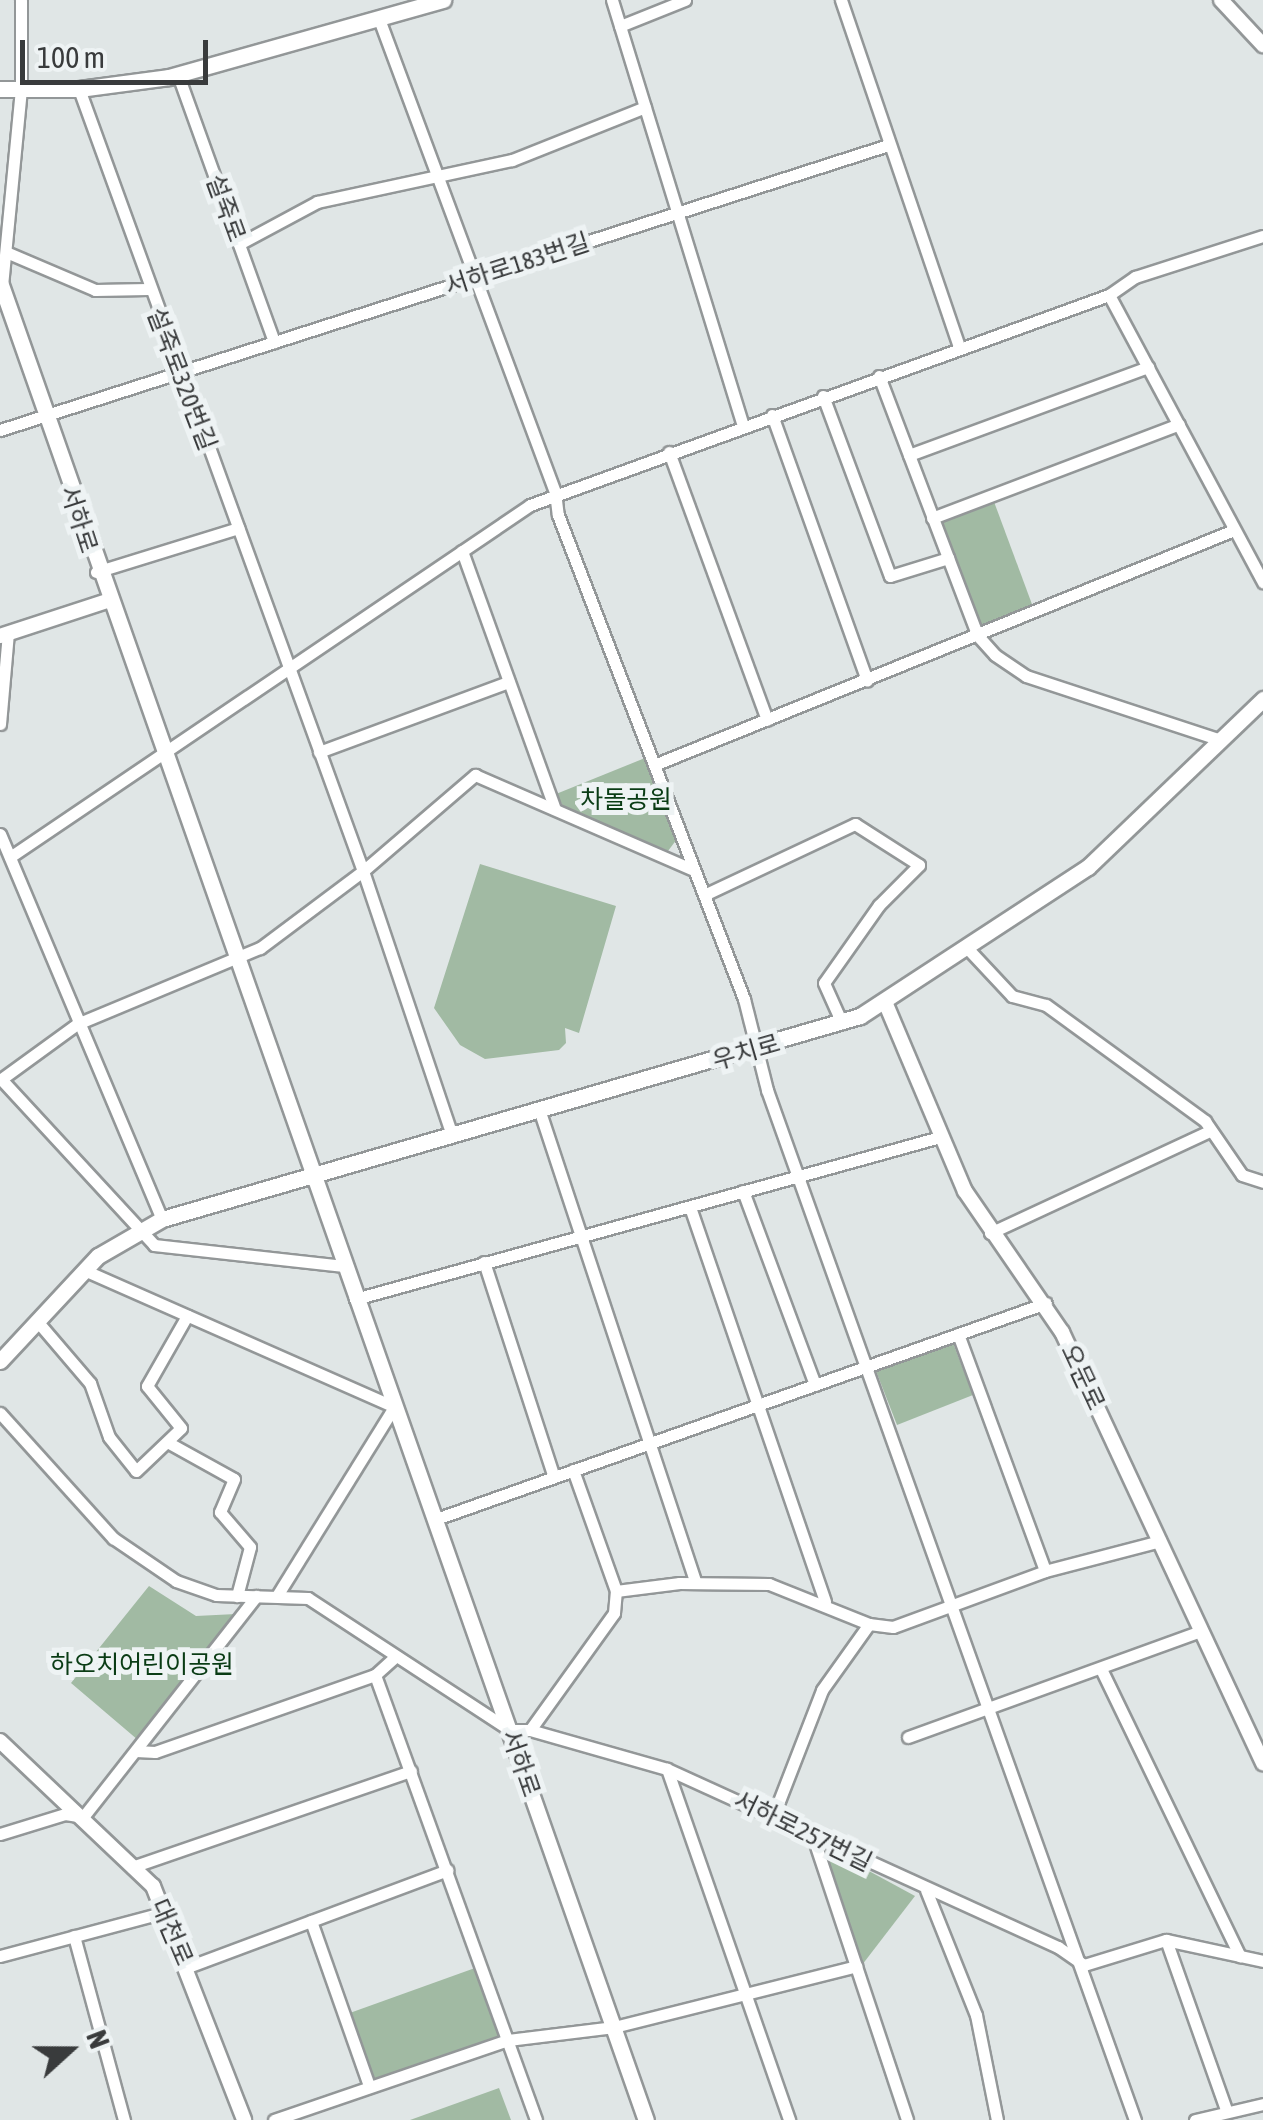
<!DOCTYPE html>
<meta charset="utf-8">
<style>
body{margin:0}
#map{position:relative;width:1263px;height:2120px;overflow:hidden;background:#e0e6e6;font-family:"Asap Condensed","Noto Sans KR",sans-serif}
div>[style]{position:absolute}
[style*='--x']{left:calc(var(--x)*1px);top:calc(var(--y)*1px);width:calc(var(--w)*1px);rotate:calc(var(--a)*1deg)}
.green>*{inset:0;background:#a1baa3}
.roads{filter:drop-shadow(2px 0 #939798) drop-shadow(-2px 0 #939798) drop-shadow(0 2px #939798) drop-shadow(0 -2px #939798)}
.minor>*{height:11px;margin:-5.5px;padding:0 5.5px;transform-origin:5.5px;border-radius:5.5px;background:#fff}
.tertiary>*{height:14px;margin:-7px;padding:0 7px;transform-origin:7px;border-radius:7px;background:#fff}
.secondary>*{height:15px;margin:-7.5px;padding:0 7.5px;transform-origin:7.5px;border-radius:7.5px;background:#fff}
span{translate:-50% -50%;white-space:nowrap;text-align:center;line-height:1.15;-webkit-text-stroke:10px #eef3f4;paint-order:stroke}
.street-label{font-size:25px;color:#393b3c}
.park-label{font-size:25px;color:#0a3c15}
.north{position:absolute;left:20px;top:2000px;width:100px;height:100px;-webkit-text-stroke:8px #eef3f4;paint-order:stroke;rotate:69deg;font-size:28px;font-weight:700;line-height:40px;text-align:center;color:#393b3c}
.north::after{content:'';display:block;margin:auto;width:35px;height:45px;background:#393b3c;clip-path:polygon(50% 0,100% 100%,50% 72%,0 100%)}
.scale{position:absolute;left:20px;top:40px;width:188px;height:45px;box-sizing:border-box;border:5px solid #393b3c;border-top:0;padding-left:12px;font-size:30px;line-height:35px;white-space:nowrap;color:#393b3c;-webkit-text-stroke:8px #eef3f4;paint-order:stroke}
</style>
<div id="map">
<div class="green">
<i style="clip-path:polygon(993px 499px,1033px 607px,981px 627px,940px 519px)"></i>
<i style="clip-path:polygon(645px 758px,677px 839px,668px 851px,563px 806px,556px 794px)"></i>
<i style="clip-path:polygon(480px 864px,616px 906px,579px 1033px,565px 1028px,566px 1043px,559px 1050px,485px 1059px,460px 1045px,434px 1008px)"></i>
<i style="clip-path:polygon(953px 1343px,973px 1395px,897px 1425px,876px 1371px)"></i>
<i style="clip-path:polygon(149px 1586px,196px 1616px,236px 1614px,138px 1740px,71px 1683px)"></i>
<i style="clip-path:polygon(821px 1845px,915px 1896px,862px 1965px)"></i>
<i style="clip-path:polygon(475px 1968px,501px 2038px,376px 2080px,368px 2076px,347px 2014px)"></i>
<i style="clip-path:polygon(499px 2088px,511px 2120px,410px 2120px)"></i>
</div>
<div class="roads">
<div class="minor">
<i style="--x:612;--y:0;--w:445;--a:72.9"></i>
<i style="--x:841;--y:0;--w:367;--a:71.2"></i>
<i style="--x:379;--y:19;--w:505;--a:69.59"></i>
<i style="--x:555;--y:492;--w:23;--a:83"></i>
<i style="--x:558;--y:515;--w:519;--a:68.98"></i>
<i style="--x:744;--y:999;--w:94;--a:75.8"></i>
<i style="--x:767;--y:1090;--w:1094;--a:70.34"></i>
<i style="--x:620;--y:26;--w:70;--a:-21.8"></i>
<i style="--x:178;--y:75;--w:284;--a:70.2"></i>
<i style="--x:79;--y:89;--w:832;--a:70.04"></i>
<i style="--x:363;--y:871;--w:275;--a:71.4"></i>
<i style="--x:239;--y:244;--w:89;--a:-28.3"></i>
<i style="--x:317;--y:202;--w:199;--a:-12.2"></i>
<i style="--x:512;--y:160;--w:143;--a:-21.7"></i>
<i style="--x:6;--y:252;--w:97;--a:23.1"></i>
<i style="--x:95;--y:290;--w:53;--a:-1.1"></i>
<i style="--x:2;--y:286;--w:198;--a:-84.5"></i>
<i style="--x:21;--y:89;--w:89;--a:-90"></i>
<i style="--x:1109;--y:295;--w:326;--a:61.8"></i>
<i style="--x:879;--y:376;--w:278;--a:69.2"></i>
<i style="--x:978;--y:636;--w:25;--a:48"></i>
<i style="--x:995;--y:655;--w:37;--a:34"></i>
<i style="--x:1026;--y:676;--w:205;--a:18.2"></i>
<i style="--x:823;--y:396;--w:192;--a:69.6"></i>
<i style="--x:890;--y:576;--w:61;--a:-17.2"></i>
<i style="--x:772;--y:415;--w:282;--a:70.3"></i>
<i style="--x:0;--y:430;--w:933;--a:-17.79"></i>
<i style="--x:669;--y:452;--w:285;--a:69.9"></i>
<i style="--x:909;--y:455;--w:255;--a:-20.2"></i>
<i style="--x:932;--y:518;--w:264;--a:-20.8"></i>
<i style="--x:462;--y:551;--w:274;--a:70.2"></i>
<i style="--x:96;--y:572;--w:149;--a:-17.2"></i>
<i style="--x:0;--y:724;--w:91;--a:-85"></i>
<i style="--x:319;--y:752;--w:202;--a:-20.3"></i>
<i style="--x:654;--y:765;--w:626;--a:-22.06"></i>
<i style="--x:0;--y:834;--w:418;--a:67.2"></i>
<i style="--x:10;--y:857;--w:628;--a:-34.09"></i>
<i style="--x:530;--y:505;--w:616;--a:-19.94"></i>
<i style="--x:1109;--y:295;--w:32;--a:-35"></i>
<i style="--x:1135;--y:277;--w:134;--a:-17.8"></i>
<i style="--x:704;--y:895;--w:167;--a:-25.2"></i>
<i style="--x:855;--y:824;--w:76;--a:32.6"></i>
<i style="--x:919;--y:865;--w:57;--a:135"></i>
<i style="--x:879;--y:905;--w:95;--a:125.2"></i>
<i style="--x:824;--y:983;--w:44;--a:65.8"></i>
<i style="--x:969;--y:950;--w:63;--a:46.9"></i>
<i style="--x:1012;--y:996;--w:35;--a:15"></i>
<i style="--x:1046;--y:1005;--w:197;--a:36.1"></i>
<i style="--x:1205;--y:1121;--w:65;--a:55.6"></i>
<i style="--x:1242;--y:1175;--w:22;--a:18"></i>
<i style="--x:1;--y:1079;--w:226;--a:47.3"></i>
<i style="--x:154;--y:1245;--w:191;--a:6.3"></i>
<i style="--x:0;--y:1080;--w:95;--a:-36"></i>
<i style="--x:77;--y:1024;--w:198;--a:-22.6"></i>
<i style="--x:260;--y:948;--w:129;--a:-36.8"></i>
<i style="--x:363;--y:871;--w:148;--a:-40.6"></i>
<i style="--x:475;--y:775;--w:239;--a:23.5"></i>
<i style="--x:539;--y:1109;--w:499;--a:71.7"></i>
<i style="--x:743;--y:1191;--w:207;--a:69.6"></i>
<i style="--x:690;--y:1207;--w:417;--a:71.1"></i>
<i style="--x:990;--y:1233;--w:242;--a:-24.9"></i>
<i style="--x:484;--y:1262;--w:226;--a:72"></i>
<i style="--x:84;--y:1270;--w:339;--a:23.8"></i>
<i style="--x:394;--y:1407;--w:220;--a:121.8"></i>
<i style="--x:355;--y:1299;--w:607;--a:-15.48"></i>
<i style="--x:37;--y:1321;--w:82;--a:49.5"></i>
<i style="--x:90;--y:1383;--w:57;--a:70.6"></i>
<i style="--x:109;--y:1437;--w:43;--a:51.5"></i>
<i style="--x:136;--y:1471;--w:62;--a:-43.7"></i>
<i style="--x:181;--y:1428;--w:54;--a:-129"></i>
<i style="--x:147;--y:1386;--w:81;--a:-60.3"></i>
<i style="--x:958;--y:1334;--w:252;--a:69.8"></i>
<i style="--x:0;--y:1413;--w:169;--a:47.9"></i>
<i style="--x:113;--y:1538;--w:76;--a:34.3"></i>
<i style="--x:176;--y:1581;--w:42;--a:19.3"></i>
<i style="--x:216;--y:1595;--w:92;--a:1.9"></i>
<i style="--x:308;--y:1598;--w:241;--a:33.2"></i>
<i style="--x:510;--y:1730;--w:20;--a:0"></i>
<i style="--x:530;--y:1730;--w:142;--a:15.9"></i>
<i style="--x:667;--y:1769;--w:430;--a:24.5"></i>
<i style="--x:1058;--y:1947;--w:32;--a:35"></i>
<i style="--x:1084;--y:1965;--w:86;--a:-17"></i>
<i style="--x:1166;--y:1940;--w:99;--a:12.2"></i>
<i style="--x:169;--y:1443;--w:74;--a:29"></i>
<i style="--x:234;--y:1479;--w:36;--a:113"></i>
<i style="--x:220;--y:1512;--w:46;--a:49.4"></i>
<i style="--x:250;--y:1547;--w:51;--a:104.9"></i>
<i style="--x:573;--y:1470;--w:128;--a:70.4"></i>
<i style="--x:436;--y:1519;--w:647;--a:-19.5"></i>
<i style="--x:1102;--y:1671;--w:317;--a:64.2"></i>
<i style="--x:375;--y:1675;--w:473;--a:70.1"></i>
<i style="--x:530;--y:1730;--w:144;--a:-54.3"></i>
<i style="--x:614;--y:1613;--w:22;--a:-85"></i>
<i style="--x:616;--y:1591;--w:64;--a:-7.2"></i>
<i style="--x:679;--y:1583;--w:90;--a:0.6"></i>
<i style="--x:769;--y:1584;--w:108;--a:21.8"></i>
<i style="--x:869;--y:1624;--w:24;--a:7"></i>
<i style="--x:893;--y:1627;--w:162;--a:-20.2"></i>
<i style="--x:1045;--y:1571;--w:119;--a:-14.6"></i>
<i style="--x:908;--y:1737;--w:312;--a:-19.9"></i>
<i style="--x:136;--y:1751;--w:19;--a:3"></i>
<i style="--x:155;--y:1752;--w:233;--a:-19.3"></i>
<i style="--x:375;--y:1675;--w:24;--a:-42"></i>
<i style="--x:667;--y:1769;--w:372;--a:70.8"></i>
<i style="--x:774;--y:1814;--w:133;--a:-68.8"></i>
<i style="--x:822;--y:1690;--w:81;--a:-54.5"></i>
<i style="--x:0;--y:1834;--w:68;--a:-17.1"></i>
<i style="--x:65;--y:1814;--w:18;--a:9"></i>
<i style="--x:83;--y:1817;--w:281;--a:-51.9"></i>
<i style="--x:812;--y:1834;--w:301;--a:71.6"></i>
<i style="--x:132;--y:1867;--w:295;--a:-19"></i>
<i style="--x:926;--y:1890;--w:135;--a:68.2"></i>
<i style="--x:976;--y:2015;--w:107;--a:78.7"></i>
<i style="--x:311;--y:1921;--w:175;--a:70.6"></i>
<i style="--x:74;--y:1936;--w:191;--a:74.8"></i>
<i style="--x:1166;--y:1940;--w:182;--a:70.5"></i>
<i style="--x:0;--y:1956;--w:171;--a:-14.9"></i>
<i style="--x:188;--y:1967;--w:277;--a:-20.5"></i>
<i style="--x:274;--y:2120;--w:247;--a:-18.9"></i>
<i style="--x:508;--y:2040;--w:107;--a:-7"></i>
<i style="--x:614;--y:2027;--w:250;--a:-14.1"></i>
<i style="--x:1195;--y:2120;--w:70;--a:-13.2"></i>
</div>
<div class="tertiary">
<i style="--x:1221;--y:0;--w:62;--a:47"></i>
<i style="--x:0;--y:636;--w:113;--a:-18.1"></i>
<i style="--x:885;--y:1002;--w:205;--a:67.1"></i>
<i style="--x:965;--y:1191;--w:171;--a:55.5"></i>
<i style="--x:1062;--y:1332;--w:476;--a:65"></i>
<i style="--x:0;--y:1741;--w:211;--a:43.5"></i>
<i style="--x:153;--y:1886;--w:251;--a:68.7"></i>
</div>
<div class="secondary">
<i style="--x:0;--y:89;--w:79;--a:0"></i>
<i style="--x:79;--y:89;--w:91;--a:-7.6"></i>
<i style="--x:169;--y:77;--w:285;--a:-15.7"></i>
<i style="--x:0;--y:282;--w:1948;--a:70.64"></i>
<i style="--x:0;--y:1361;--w:144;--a:-47"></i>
<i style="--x:98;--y:1256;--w:74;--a:-30"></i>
<i style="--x:162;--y:1219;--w:727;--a:-16.22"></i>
<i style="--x:860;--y:1016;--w:272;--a:-33.2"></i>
<i style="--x:1088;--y:867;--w:243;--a:-43.8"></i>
</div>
</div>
<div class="street-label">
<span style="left:226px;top:208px;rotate:70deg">설죽로</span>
<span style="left:517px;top:264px;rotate:-18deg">서하로183번길</span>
<span style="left:182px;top:379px;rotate:69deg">설죽로320번길</span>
<span style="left:79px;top:519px;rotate:72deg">서하로</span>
<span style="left:746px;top:1052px;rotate:-16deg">우치로</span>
<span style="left:1083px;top:1377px;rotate:65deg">오문로</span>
<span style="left:521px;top:1763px;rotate:71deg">서하로</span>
<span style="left:803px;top:1831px;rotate:26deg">서하로257번길</span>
<span style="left:172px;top:1932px;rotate:67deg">대천로</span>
</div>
<div class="park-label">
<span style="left:626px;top:799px">차돌공원</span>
<span style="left:142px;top:1664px">하오치어린이공원</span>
</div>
<div class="north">N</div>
<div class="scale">100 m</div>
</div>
